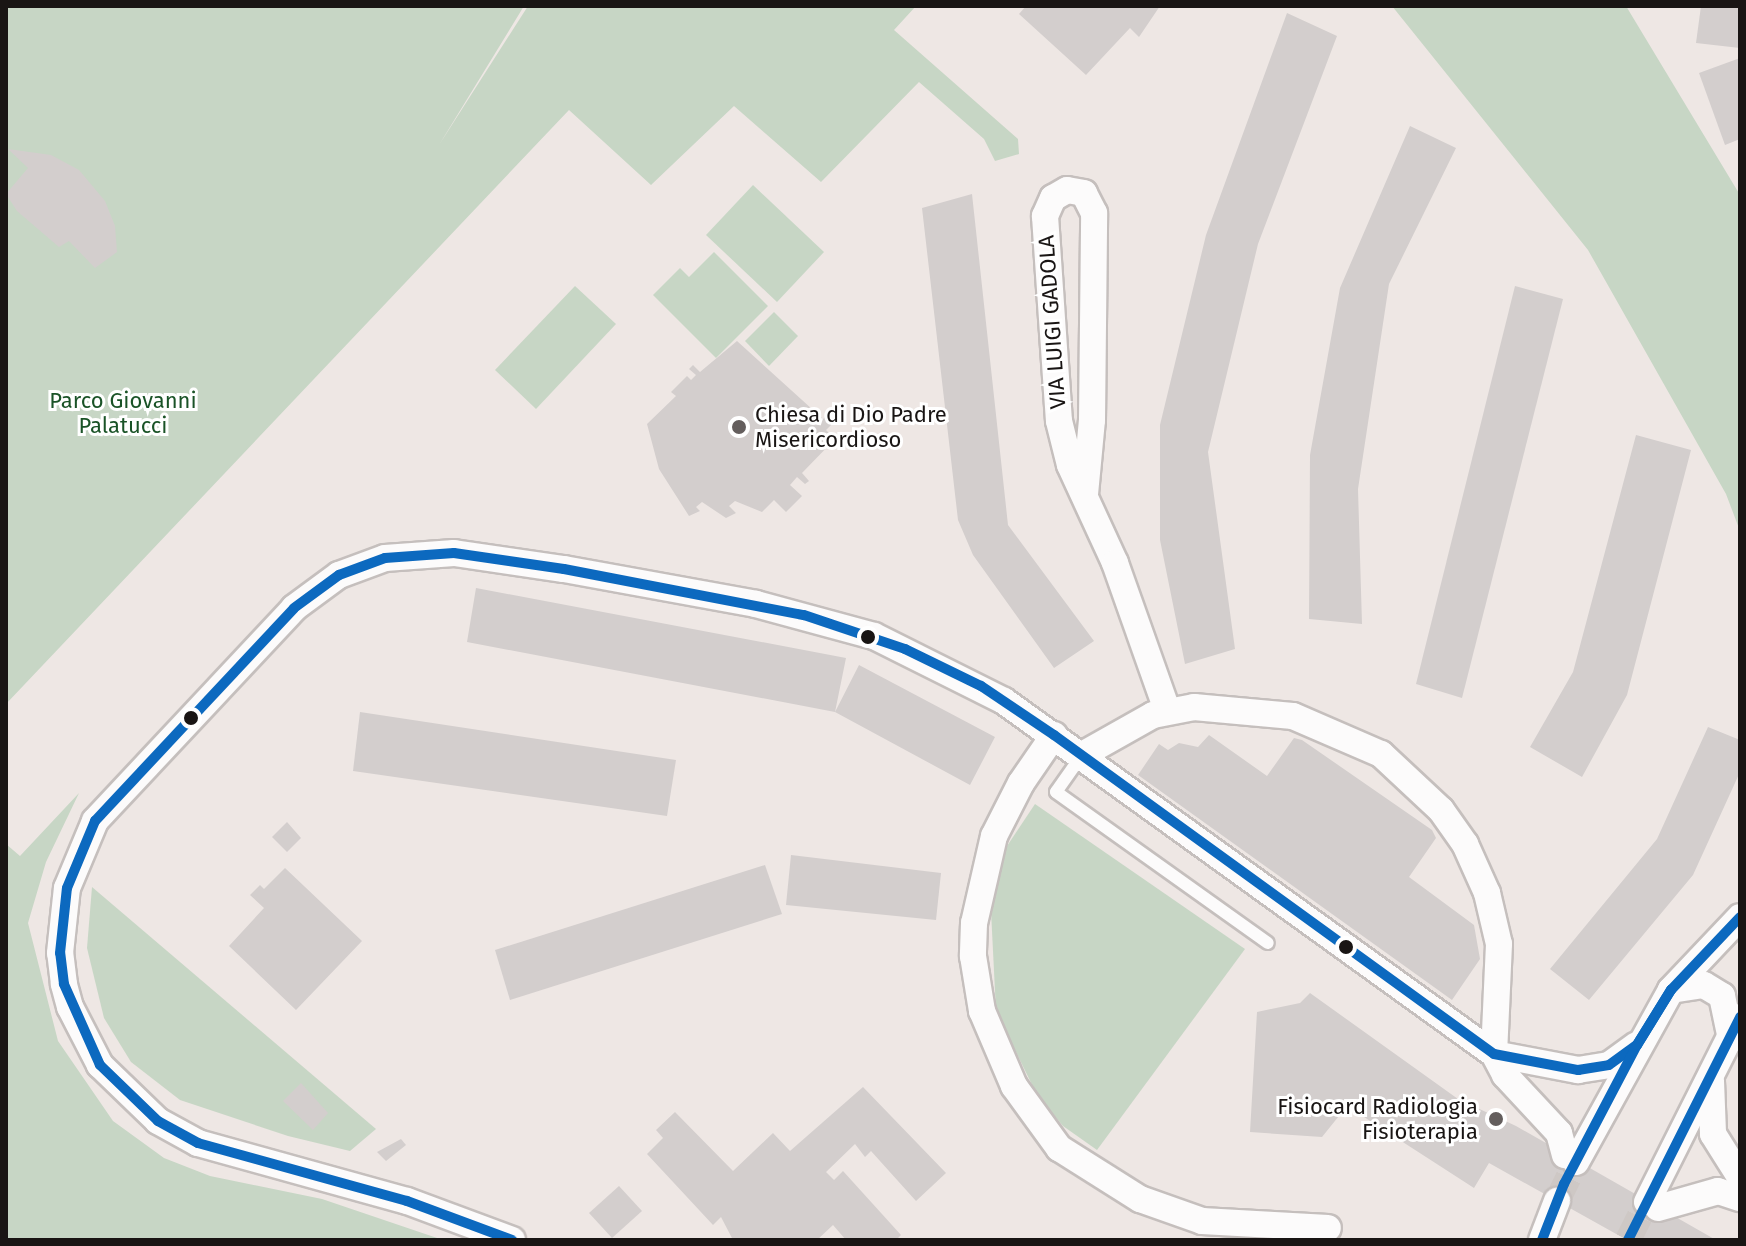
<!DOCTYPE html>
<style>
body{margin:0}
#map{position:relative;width:1746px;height:1246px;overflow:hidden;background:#eee7e4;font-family:"Fira Sans",sans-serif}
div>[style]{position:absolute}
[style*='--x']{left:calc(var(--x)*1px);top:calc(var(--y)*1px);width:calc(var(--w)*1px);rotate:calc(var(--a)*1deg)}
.green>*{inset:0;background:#c7d6c5}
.building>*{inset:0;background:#d3cecd}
.street-tunnel>*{height:26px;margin-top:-13px;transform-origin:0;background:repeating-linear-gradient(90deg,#cec8c5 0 26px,transparent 0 39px)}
.roads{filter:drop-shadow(2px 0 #c5bfbd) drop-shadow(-2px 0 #c5bfbd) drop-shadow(0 2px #c5bfbd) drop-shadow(0 -2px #c5bfbd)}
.lane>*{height:12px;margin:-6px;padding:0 6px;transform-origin:6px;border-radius:6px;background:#fcfbfb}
.street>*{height:26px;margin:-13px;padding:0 13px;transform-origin:13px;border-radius:13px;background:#fcfbfb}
.bus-1>*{height:10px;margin:-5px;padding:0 5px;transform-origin:5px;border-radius:5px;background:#0c69bf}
.dots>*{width:22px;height:22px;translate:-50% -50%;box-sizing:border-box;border:4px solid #fff;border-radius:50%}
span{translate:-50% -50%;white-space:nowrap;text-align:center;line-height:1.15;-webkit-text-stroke:6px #fff;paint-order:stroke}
.street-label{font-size:22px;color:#191514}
.park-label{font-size:22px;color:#1a5327}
.poi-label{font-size:22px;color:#191514}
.left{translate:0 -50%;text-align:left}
.right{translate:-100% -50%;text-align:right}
.frame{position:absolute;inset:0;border:8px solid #191514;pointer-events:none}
</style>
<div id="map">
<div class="green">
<i style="clip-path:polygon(6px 6px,524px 6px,439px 145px,528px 6px,916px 6px,894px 30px,1018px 139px,1019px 154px,995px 161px,984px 139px,919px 82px,821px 182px,734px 106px,651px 185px,569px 110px,6px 704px)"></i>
<i style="clip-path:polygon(1392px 6px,1626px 6px,1740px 195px,1740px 531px,1726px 494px,1588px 250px)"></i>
<i style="clip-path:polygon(753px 185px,824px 252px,777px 302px,706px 235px)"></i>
<i style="clip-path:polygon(714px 252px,768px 306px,716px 358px,653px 295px,680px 268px,689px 277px)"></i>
<i style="clip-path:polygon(575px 286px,616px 324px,536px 409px,495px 370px)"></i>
<i style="clip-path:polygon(774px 312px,798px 336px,769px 366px,745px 341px)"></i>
<i style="clip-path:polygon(79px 793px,46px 862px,28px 923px,58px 1041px,113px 1121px,164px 1158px,210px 1176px,322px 1199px,443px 1240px,6px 1240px,6px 844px,20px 856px)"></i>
<i style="clip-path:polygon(1035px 804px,1245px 949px,1097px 1150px,1063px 1126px,1037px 1095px,996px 1011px,991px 911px,1003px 852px)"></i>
<i style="clip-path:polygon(92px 887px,376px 1129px,350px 1151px,288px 1136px,180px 1100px,131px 1062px,104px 1018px,87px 948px)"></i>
</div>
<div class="building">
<i style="clip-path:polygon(1026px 6px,1160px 6px,1139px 37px,1130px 28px,1086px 75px,1019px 14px)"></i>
<i style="clip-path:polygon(1701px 6px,1740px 6px,1740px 48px,1696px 43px)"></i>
<i style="clip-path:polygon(1287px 13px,1337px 36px,1258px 244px,1208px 452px,1235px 649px,1185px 664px,1160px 540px,1160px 425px,1206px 235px)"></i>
<i style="clip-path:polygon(1740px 58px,1740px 139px,1725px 145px,1699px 73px)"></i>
<i style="clip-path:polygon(1410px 126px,1456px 148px,1389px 284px,1358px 489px,1362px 624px,1309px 619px,1310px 455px,1340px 288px)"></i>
<i style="clip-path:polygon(8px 149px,51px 155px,79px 170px,105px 201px,115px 226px,117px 252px,95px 268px,69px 241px,59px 247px,17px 211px,6px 194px,28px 168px)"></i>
<i style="clip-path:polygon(972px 194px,1008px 525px,1094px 641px,1054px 668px,973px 555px,958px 520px,922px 208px)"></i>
<i style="clip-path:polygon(1515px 286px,1563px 299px,1462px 698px,1416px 684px)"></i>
<i style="clip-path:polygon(737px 341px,823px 419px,830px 413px,837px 419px,826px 430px,835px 439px,802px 473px,809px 481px,805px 484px,797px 477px,790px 485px,802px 496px,786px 512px,774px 500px,762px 512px,735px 501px,729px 506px,736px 513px,726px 518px,702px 502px,696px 507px,700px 511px,689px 516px,659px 469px,647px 424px,676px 396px,671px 392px,687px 376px,691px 380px,696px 375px,689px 369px,693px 365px,700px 372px)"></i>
<i style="clip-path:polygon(1636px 435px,1691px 450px,1627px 695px,1582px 777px,1530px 747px,1573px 672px)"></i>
<i style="clip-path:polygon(476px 588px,846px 658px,835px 712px,859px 665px,995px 737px,970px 785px,835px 712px,467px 642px)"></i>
<i style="clip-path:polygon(360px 712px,676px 760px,667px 816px,353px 771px)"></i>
<i style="clip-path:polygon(1708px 727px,1740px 740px,1740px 772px,1693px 875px,1589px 1000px,1550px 969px,1657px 839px)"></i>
<i style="clip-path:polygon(1209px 735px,1267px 776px,1294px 738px,1302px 740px,1432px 830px,1436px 838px,1409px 877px,1474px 925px,1480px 959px,1452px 1000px,1138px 775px,1159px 744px,1168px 750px,1179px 743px,1198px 747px)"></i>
<i style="clip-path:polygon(287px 822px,301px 838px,287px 852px,272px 837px)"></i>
<i style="clip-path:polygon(791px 855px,941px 873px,936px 920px,786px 905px)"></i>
<i style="clip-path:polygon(765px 865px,782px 914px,510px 1000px,495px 950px)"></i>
<i style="clip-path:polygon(285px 868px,362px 941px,296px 1010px,229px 946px,264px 908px,250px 895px,260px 885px,264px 889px)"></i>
<i style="clip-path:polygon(1310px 993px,1458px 1099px,1516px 1126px,1716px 1240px,1627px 1240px,1489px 1163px,1474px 1188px,1347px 1106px,1322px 1137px,1250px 1132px,1257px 1012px,1300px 1003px)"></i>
<i style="clip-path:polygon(301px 1083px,328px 1113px,313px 1130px,283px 1101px)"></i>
<i style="clip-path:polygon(863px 1087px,946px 1173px,916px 1201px,871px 1151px,865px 1157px,855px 1144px,826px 1172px,834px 1180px,843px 1171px,901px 1235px,896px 1240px,846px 1240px,833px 1225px,817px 1240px,733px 1240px,721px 1217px,713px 1225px,647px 1154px,663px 1138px,656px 1130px,675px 1112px,733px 1171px,773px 1133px,790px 1151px)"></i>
<i style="clip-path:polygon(401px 1139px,406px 1145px,386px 1161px,377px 1152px)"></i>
<i style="clip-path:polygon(619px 1186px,642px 1211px,612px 1238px,589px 1213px)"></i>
</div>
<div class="street-tunnel">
<i style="--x:1557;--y:1201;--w:43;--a:-64"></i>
<i style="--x:1628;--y:1240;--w:42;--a:-63.4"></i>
</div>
<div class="roads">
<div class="lane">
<i style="--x:1082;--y:755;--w:45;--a:125.1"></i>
<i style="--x:1056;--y:792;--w:260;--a:35.5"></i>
</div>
<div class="street">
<i style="--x:1085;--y:494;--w:74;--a:-84.6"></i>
<i style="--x:1092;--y:420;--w:207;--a:-89.4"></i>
<i style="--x:1094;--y:213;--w:22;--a:-117"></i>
<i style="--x:1084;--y:193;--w:17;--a:-170"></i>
<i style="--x:1067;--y:190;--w:16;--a:150"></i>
<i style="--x:1053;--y:198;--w:20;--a:114"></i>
<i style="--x:1045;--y:216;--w:205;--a:86.1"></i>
<i style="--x:1059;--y:421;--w:45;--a:76"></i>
<i style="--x:1070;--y:465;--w:108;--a:65.3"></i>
<i style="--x:1115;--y:563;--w:156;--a:70.5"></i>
<i style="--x:1054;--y:735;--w:58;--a:124.5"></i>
<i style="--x:1021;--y:783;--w:59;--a:117"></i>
<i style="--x:994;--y:836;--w:89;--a:102.9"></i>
<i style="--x:974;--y:923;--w:33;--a:92"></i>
<i style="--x:973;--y:956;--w:56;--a:80.7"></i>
<i style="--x:982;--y:1011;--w:82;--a:66.9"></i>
<i style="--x:1014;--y:1086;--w:77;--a:54"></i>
<i style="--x:1059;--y:1148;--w:96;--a:32.2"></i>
<i style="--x:1140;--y:1199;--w:66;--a:19.5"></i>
<i style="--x:1202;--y:1221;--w:126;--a:3.2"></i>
<i style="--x:1082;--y:755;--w:81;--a:-29.4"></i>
<i style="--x:1153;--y:715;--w:42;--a:-11"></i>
<i style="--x:1194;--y:707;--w:99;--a:5.2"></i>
<i style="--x:1293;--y:716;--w:96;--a:23.4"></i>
<i style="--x:1381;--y:754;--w:82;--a:43"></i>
<i style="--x:1441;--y:810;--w:42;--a:54.8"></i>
<i style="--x:1465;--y:844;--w:54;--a:65.8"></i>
<i style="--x:1487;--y:893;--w:52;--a:76.8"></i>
<i style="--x:1499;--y:944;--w:110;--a:92.6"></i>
<i style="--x:1671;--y:990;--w:33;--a:-9"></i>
<i style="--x:1704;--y:985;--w:21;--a:31"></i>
<i style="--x:1722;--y:996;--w:44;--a:78.2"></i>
<i style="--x:1494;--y:1054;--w:24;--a:62"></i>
<i style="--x:1505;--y:1075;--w:79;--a:47"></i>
<i style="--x:1559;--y:1133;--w:23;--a:75"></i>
<i style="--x:1711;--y:1081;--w:53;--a:87.8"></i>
<i style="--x:1713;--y:1134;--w:51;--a:57.9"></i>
<i style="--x:1576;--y:1162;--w:196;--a:-61.1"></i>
<i style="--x:1671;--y:990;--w:100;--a:-46.6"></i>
<i style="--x:1647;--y:1202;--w:207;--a:-63.3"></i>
<i style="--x:1658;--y:1208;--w:62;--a:-15.8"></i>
<i style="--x:1718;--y:1191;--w:23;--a:18"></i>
<i style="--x:512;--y:1240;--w:112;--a:-159.6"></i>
<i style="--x:407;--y:1201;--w:217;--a:-164.5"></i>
<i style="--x:198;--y:1143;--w:46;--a:-151.2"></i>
<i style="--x:158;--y:1121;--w:81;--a:-136"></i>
<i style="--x:100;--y:1065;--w:65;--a:-117.3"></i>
<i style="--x:70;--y:1007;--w:24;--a:-105"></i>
<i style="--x:64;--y:984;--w:31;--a:-97"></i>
<i style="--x:60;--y:953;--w:65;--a:-83.9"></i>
<i style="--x:67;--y:888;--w:73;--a:-67.3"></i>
<i style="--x:95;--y:821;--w:291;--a:-46.9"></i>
<i style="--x:294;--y:608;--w:56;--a:-36.3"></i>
<i style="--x:339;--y:575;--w:49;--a:-20.3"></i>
<i style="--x:385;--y:558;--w:69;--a:-4.1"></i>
<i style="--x:454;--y:553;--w:111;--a:8.3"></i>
<i style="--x:564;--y:569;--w:195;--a:10.3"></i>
<i style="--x:756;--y:604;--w:122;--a:15.2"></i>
<i style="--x:874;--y:636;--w:145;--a:26.6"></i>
<i style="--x:1004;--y:701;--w:604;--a:35.77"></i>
<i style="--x:1494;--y:1054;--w:86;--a:10.8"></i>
<i style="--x:1578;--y:1070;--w:31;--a:-9"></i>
<i style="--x:1609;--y:1065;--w:34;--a:-36"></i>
<i style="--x:1542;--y:1240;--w:42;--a:-69"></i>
</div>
</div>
<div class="bus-1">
<i style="--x:512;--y:1240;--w:112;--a:-159.6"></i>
<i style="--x:407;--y:1201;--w:217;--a:-164.5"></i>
<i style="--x:198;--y:1143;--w:46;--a:-151.2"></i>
<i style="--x:158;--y:1121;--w:81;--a:-136"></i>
<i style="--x:100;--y:1065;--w:89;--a:-114"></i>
<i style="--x:64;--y:984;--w:31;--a:-97"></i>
<i style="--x:60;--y:953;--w:65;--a:-83.9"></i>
<i style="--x:67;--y:888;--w:73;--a:-67.3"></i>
<i style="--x:95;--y:821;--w:291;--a:-46.9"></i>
<i style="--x:294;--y:608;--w:56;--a:-36.3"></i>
<i style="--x:339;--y:575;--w:49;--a:-20.3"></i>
<i style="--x:385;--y:558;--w:69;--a:-4.1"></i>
<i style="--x:454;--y:553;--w:111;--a:8.3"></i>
<i style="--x:564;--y:569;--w:244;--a:10.9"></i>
<i style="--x:804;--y:615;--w:107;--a:18.6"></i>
<i style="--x:905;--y:649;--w:85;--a:26"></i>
<i style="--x:981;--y:686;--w:88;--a:33.9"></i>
<i style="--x:1054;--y:735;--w:543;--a:35.94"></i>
<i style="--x:1494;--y:1054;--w:86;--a:10.8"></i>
<i style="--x:1578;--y:1070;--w:31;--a:-9"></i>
<i style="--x:1609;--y:1065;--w:34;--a:-36"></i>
<i style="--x:1637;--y:1045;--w:65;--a:-58.3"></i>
<i style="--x:1542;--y:1240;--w:60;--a:-68.6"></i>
<i style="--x:1564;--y:1184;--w:157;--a:-62.3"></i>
<i style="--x:1637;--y:1045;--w:65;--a:-58.3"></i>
<i style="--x:1671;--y:990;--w:100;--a:-46.6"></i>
<i style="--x:1628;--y:1240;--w:250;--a:-63.3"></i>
</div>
<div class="dots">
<i style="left:739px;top:427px;background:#645e5d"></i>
<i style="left:868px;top:637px;background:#191514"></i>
<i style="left:191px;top:718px;background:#191514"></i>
<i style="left:1346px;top:947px;background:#191514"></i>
<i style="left:1496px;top:1119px;background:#645e5d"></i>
</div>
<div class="street-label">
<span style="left:1052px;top:322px;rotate:-94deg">VIA LUIGI GADOLA</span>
</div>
<div class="park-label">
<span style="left:123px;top:413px">Parco Giovanni<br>Palatucci</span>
</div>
<div class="poi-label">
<span class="left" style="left:755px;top:427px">Chiesa di Dio Padre<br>Misericordioso</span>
<span class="right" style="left:1478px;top:1119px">Fisiocard Radiologia<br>Fisioterapia</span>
</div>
<div class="frame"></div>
</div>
